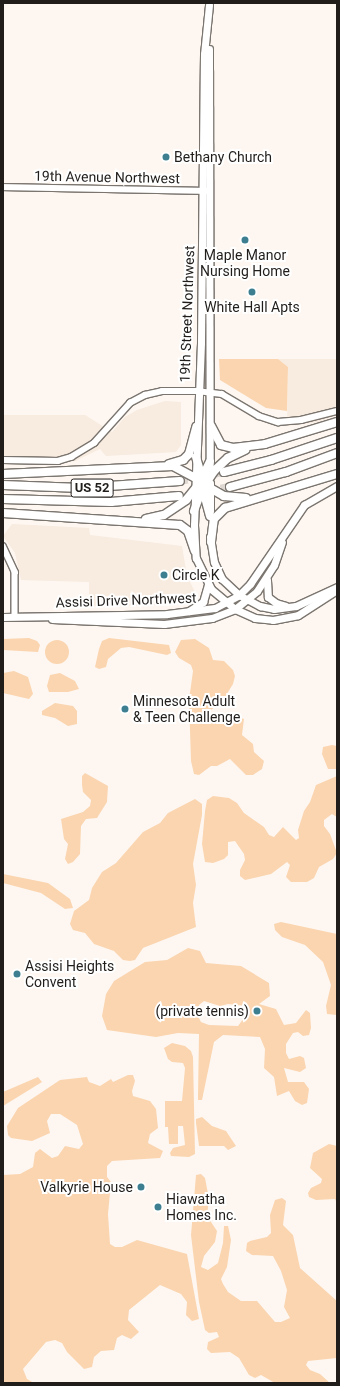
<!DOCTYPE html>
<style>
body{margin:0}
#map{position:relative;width:340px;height:1386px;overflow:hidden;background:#fef7f1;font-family:Roboto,sans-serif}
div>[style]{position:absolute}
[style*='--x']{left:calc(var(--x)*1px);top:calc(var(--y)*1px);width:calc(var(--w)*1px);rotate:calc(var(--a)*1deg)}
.built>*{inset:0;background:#f8ebdf}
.green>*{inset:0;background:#fad5b0}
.round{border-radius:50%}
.highway-tunnel>*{height:8px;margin-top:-4px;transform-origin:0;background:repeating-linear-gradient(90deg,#ddd6d1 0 8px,transparent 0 12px)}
.roads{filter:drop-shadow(1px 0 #7b756f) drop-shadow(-1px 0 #7b756f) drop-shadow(0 1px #7b756f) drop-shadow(0 -1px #7b756f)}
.minor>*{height:5.5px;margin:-2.75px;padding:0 2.75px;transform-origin:2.75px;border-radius:2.75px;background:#fff}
.major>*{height:7px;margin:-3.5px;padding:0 3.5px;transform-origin:3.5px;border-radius:3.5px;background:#fff}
.highway>*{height:8px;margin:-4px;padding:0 4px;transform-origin:4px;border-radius:4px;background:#fff}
.dots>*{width:11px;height:11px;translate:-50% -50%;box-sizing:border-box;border:2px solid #fff;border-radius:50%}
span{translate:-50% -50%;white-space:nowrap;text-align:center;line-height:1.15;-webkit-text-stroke:4px #fff;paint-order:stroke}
.shield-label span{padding:1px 3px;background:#fff;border:1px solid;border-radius:3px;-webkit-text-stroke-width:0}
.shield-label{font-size:13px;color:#201d1b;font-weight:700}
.poi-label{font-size:14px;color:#201d1b}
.left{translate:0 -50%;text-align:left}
.right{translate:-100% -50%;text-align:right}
.street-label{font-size:14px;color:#201d1b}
.frame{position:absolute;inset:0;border:4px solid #201d1b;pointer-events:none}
</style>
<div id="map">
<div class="built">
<i style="clip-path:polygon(278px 359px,337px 359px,337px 415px,318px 422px,287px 426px,288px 367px)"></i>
<i style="clip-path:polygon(165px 401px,181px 402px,181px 445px,176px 452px,106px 456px,100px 449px,75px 461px,45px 464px,3px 463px,3px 415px,85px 415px,112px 432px,125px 417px,137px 410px)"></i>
<i style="clip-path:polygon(12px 524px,89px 528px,90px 535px,182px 546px,187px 576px,194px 590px,192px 597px,173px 605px,89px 606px,89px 582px,21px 580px,15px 553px,3px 536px)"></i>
</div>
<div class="green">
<i style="clip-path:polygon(219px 359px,278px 359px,288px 367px,287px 411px,266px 408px,220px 380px)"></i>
<i style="clip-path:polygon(29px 638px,37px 641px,40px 645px,38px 652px,3px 650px,3px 639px)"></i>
<i style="clip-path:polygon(109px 638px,169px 645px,171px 653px,167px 655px,129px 647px,121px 648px,108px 659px,106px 667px,99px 669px,95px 667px,99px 649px,102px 641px)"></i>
<i style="clip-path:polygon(195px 639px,209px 648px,213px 660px,224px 661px,233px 670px,235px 676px,233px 684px,222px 702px,208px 712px,208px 718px,212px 721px,218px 720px,230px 715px,244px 719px,242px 735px,253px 744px,254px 752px,264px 761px,262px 769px,253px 775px,246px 775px,230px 759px,217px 766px,211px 766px,199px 775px,194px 774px,191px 761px,189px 700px,193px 671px,191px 665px,179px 658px,175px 652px,181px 640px)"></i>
<i class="round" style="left:45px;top:640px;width:24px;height:24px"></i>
<i style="clip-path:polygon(14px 671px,28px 677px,33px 694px,29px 699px,3px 693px,3px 673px)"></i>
<i style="clip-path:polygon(60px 673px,75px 681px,79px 689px,68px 692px,49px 692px,47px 686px,50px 675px)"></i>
<i style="clip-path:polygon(55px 703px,73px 706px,77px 711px,77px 724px,68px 726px,55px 718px,42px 715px,42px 711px)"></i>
<i style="clip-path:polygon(332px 745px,337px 746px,337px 769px,328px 769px,322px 754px,323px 747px)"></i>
<i style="clip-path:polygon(85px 773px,108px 786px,107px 802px,97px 818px,86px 819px,81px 826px,80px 854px,73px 862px,68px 864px,65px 859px,68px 844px,64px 839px,61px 819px,83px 812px,90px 806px,91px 800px,83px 792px,82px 785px,82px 776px)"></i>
<i style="clip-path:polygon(337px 776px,337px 817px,332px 814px,324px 820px,324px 826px,330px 834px,337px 853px,333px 859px,319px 867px,314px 878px,307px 882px,291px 882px,286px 877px,290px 865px,287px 862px,271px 874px,245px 880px,240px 876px,240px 870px,245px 860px,244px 854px,235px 841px,228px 842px,228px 855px,224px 859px,213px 863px,205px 862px,202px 844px,205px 811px,207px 800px,213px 796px,229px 798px,237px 803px,244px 813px,264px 827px,269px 835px,274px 837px,283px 827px,296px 840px,299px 838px,298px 830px,304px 811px,310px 802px,316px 785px)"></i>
<i style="clip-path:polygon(195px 799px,202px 804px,202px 815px,193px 864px,196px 885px,193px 903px,196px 927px,143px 948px,135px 960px,130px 961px,123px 960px,114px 951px,94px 944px,85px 933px,73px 930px,70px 924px,74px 911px,89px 900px,92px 888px,102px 872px,116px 863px,143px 832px,160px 823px,168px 813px)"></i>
<i style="clip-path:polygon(3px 874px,48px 883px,70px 899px,73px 908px,65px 909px,41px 893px,3px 883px)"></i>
<i style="clip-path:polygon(281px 922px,337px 934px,337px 1015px,327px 1014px,326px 1006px,331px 985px,323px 962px,305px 945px,282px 937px,275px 930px,274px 924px)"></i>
<i style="clip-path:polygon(evenodd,188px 948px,200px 951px,206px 963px,241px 966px,269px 983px,270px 996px,259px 1004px,276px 1009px,284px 1025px,296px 1023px,306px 1010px,310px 1013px,311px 1028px,309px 1035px,303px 1036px,298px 1032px,293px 1033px,286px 1044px,286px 1053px,289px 1059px,300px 1056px,304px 1058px,306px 1068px,300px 1072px,284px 1068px,288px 1082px,304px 1082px,309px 1089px,307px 1103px,302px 1105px,295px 1101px,289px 1091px,277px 1096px,274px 1077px,264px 1068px,265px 1049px,260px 1037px,223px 1035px,214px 1042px,202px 1100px,198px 1100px,198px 1096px,199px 1034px,178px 1033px,156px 1037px,107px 1030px,102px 1016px,106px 994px,114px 981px,145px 962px,167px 960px,188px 948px,204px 1001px,220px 1006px,228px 1004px,247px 1006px,246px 1015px,238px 1026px,209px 1025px,201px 1022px,198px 1016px,199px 1005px,204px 1001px)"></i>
<i style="clip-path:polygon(172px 1043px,185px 1046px,191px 1051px,193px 1057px,195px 1154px,189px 1157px,171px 1156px,170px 1153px,173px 1148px,185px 1145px,183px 1126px,178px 1126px,178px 1144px,169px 1144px,168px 1127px,165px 1127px,165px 1101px,182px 1101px,185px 1068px,183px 1063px,172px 1062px,168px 1059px,164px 1048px)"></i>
<i style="clip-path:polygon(128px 1075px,133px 1075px,135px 1081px,132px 1091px,133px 1096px,150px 1101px,156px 1109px,158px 1128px,150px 1134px,148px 1143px,163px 1151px,160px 1158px,112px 1161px,107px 1166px,107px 1177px,111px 1182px,108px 1214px,110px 1244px,115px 1247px,122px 1247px,137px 1240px,187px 1254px,199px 1319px,192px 1321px,186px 1315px,187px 1302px,181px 1294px,160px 1285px,129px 1310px,128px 1320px,139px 1332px,131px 1339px,122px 1335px,117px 1338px,114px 1350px,101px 1351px,94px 1357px,92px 1367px,84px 1369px,67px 1352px,62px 1343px,55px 1340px,46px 1342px,23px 1369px,27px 1379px,34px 1383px,3px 1383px,3px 1175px,20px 1174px,33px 1167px,35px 1153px,40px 1149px,52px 1158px,58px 1156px,65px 1146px,79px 1149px,83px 1144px,77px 1125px,60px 1114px,51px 1114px,47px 1121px,50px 1133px,32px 1141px,11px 1138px,8px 1135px,7px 1126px,18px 1108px,60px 1080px,87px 1077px,89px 1082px,100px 1086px,111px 1079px,113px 1082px)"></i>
<i style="clip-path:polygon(38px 1077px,42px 1082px,3px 1106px,3px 1092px)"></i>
<i style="clip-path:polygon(202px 1117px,212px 1126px,226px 1131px,236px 1146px,228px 1150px,224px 1146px,199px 1146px,196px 1123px,196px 1119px)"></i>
<i style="clip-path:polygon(329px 1144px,337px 1146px,337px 1203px,335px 1199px,316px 1200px,309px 1197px,308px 1193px,311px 1188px,321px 1183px,322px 1179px,310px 1168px,313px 1153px)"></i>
<i style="clip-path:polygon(201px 1174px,205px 1178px,209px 1199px,207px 1216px,217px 1231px,215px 1242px,204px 1256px,201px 1267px,208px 1270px,218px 1263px,223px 1243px,224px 1226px,228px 1226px,231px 1240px,227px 1267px,221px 1279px,223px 1284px,228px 1292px,241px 1301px,257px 1301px,275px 1322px,281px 1322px,290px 1318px,284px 1307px,287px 1290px,281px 1271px,273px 1256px,252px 1255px,246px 1251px,247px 1243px,250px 1241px,267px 1237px,271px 1233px,270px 1215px,275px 1200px,282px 1198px,286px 1201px,283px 1225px,293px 1235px,300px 1268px,337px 1301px,337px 1358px,308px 1361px,306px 1365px,310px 1370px,320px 1374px,330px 1383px,275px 1383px,261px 1375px,255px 1378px,249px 1375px,239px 1358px,230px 1352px,211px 1353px,207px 1349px,208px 1342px,219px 1337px,217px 1332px,209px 1333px,205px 1330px,199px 1302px,191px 1235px,196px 1175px)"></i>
</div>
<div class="highway-tunnel">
<i style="--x:180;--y:481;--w:45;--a:-11.6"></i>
<i style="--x:209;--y:491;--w:21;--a:-11"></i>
</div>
<div class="roads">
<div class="minor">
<i style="--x:3;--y:187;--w:204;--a:1.1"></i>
<i style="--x:3;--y:460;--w:55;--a:1"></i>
<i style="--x:58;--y:461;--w:14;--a:-17"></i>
<i style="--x:71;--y:457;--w:27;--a:-31"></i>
<i style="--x:94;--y:443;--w:54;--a:-48"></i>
<i style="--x:130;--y:403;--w:17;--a:-28"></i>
<i style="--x:145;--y:395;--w:17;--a:-13"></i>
<i style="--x:162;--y:391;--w:35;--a:0"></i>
<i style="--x:197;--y:391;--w:25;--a:7"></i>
<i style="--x:222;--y:394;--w:43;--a:30.7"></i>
<i style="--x:259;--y:416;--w:20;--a:18"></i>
<i style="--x:278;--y:422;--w:23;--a:-5"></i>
<i style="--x:301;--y:420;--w:37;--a:-14"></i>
<i style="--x:3;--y:546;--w:29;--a:65"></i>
<i style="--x:15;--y:572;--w:45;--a:90"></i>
</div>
<div class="major">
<i style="--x:209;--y:5;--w:49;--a:95.8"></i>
<i style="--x:204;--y:54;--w:289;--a:90.6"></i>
<i style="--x:201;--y:343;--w:182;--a:92.2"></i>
<i style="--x:194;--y:525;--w:33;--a:87"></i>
<i style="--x:196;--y:558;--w:34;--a:64"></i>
<i style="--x:211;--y:589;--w:31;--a:40"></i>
<i style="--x:235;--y:609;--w:22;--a:24"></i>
<i style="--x:255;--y:618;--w:18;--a:6"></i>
<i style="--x:273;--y:620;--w:25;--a:-11"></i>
<i style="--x:298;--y:615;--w:46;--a:-32.7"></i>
<i style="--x:209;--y:49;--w:418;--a:89.9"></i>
<i style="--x:210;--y:511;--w:28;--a:-90"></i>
<i style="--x:210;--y:537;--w:25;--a:81"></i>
<i style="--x:214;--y:562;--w:19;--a:65"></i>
<i style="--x:222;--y:579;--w:23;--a:43"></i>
<i style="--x:239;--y:595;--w:24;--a:28"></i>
<i style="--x:260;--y:606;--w:14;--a:12"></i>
<i style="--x:274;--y:609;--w:22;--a:-8"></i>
<i style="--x:296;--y:606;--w:45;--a:-24.9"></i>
<i style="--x:267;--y:580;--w:17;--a:87"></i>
<i style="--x:268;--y:597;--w:10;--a:37"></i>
<i style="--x:276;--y:603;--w:10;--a:17"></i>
<i style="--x:189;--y:611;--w:17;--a:-33"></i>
<i style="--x:203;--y:602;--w:18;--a:-74"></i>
<i style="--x:3;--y:617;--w:164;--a:-1"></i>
<i style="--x:167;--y:614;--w:48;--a:-7.1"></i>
<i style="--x:215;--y:608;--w:27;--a:-28"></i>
<i style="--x:239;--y:595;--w:16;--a:-45"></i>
<i style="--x:250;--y:584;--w:96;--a:-55.6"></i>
<i style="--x:304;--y:505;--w:38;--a:-30"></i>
<i style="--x:52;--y:619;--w:112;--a:2.6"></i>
<i style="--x:164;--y:624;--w:48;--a:-7.1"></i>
<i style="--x:212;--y:618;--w:25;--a:-21"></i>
<i style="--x:235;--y:609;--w:28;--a:-39"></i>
<i style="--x:257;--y:591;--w:31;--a:-57"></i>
<i style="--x:274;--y:565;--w:24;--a:-71"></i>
</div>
<div class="highway">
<i style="--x:211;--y:426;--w:21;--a:62"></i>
<i style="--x:221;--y:445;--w:12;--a:14"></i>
<i style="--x:233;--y:448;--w:32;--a:-7"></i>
<i style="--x:265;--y:444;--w:75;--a:-17"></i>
<i style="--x:196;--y:457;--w:19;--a:74"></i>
<i style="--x:201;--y:475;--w:16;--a:55"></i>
<i style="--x:210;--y:488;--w:16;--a:30"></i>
<i style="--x:224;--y:496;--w:22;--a:5"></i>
<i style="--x:169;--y:464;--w:15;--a:-16"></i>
<i style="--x:183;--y:460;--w:8;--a:-45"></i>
<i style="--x:189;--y:454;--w:28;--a:-75"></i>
<i style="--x:224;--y:472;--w:49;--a:-14.3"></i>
<i style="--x:271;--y:460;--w:70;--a:-18.4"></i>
<i style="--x:3;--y:474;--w:170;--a:-2.7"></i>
<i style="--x:173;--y:466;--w:27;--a:28"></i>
<i style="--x:197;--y:479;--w:13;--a:61"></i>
<i style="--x:203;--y:490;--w:27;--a:75"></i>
<i style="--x:3;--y:485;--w:78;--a:2.2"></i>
<i style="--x:81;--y:488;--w:99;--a:-4"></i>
<i style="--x:230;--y:487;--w:58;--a:-15"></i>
<i style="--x:286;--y:472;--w:54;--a:-20.4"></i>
<i style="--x:3;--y:499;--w:108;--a:1.6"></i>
<i style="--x:111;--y:502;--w:68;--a:-5"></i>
<i style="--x:194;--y:511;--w:23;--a:-70"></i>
<i style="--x:202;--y:489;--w:22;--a:-56"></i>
<i style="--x:214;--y:471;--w:19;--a:-43"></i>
<i style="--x:228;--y:458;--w:19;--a:-25"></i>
<i style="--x:3;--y:513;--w:177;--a:3.9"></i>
<i style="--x:180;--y:525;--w:10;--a:37"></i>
<i style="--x:188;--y:531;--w:21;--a:71"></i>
<i style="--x:146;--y:519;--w:18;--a:-13"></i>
<i style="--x:164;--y:515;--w:27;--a:-34"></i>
<i style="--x:186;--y:500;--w:21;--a:-51"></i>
<i style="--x:199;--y:484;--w:25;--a:-64"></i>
<i style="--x:211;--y:542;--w:23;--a:-83"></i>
<i style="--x:214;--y:519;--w:16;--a:-45"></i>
<i style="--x:225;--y:508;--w:117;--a:-16.9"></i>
</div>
</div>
<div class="dots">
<i style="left:166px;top:157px;background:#3d7f90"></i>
<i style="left:245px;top:240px;background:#3d7f90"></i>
<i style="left:252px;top:292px;background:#3d7f90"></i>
<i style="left:164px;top:575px;background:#3d7f90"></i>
<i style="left:125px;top:709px;background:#3d7f90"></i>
<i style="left:17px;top:974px;background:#3d7f90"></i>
<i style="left:257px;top:1011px;background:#3d7f90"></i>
<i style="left:141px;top:1187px;background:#3d7f90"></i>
<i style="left:158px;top:1207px;background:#3d7f90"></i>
</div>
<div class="shield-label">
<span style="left:92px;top:488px">US 52</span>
</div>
<div class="poi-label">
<span class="left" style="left:174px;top:157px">Bethany Church</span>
<span style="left:245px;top:263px">Maple Manor<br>Nursing Home</span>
<span style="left:252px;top:307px">White Hall Apts</span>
<span class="left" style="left:172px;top:575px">Circle K</span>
<span class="left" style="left:133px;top:709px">Minnesota Adult<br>&amp; Teen Challenge</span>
<span class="left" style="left:25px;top:974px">Assisi Heights<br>Convent</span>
<span class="right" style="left:249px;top:1011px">(private tennis)</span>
<span class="right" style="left:133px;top:1187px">Valkyrie House</span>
<span class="left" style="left:166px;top:1207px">Hiawatha<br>Homes Inc.</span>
</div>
<div class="street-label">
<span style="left:107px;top:177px;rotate:1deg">19th Avenue Northwest</span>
<span style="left:187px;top:314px;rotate:-88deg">19th Street Northwest</span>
<span style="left:126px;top:600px;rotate:-2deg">Assisi Drive Northwest</span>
</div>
<div class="frame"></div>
</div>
